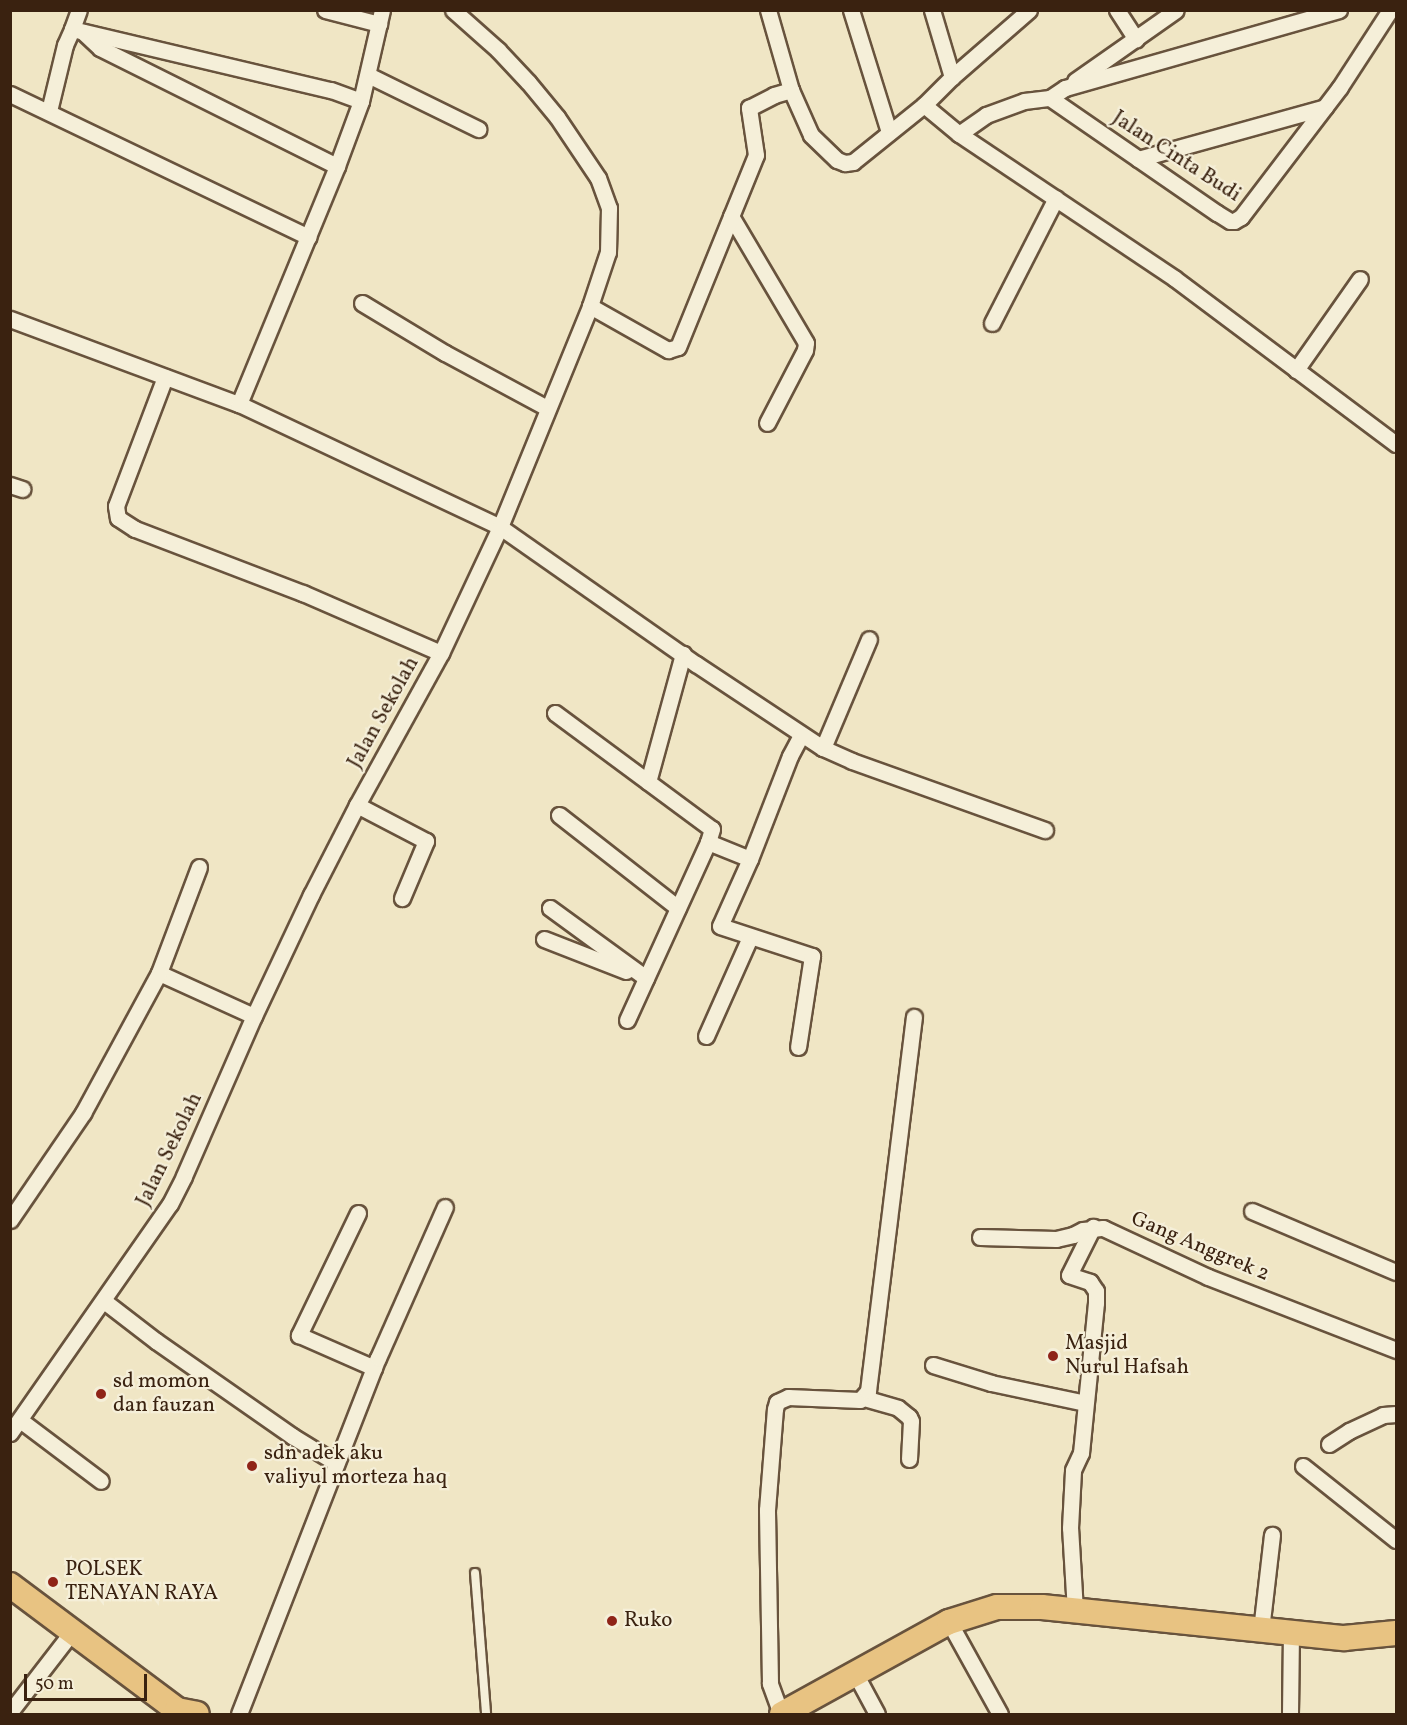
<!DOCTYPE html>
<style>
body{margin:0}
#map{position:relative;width:1407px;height:1725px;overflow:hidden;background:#f0e6c5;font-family:Vollkorn,serif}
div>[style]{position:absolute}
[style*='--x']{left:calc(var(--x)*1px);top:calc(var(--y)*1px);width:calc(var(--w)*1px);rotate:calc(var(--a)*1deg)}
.roads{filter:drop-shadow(2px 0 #68533d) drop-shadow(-2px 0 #68533d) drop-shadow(0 2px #68533d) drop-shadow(0 -2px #68533d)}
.lane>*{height:8px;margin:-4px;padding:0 4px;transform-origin:4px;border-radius:4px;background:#f5efd9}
.street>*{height:15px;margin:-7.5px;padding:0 7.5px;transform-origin:7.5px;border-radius:7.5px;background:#f5efd9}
.primary>*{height:24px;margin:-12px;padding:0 12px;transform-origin:12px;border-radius:12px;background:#e8c382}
.dots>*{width:16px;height:16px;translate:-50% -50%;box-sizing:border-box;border:3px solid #f5efd9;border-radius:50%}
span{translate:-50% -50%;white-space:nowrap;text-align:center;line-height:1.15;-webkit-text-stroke:4.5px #f5efd9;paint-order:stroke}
.street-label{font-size:21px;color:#3a2210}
.poi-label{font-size:21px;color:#3a2210}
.left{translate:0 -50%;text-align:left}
.frame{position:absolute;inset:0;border:12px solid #3a2210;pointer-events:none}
.scale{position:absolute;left:24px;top:1674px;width:123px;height:27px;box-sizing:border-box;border:3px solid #3a2210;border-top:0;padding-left:8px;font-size:18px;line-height:21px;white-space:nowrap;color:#3a2210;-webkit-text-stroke:4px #f5efd9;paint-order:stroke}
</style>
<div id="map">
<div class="roads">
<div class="lane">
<i style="--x:475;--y:1573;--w:141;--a:85.5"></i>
</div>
<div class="street">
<i style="--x:325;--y:10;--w:56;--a:14.5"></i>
<i style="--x:768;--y:10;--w:83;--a:74"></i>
<i style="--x:791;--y:90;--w:49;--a:66"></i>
<i style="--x:811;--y:135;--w:36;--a:44"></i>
<i style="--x:837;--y:160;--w:9;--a:21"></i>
<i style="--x:845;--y:163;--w:8;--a:-7"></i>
<i style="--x:853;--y:162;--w:91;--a:-38.8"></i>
<i style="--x:924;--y:105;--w:45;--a:39.6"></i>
<i style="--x:959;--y:134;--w:259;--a:33.8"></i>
<i style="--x:1174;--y:278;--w:277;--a:36.8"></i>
<i style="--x:851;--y:10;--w:128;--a:72.7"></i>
<i style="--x:932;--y:10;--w:70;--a:73.4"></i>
<i style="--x:1117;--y:10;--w:35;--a:57"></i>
<i style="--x:72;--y:29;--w:20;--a:-70"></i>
<i style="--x:83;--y:32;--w:23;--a:43"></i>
<i style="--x:100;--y:48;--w:265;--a:26.5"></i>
<i style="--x:368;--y:75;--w:123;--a:26.1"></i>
<i style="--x:1075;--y:81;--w:123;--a:-35.1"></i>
<i style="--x:10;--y:94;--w:331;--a:25.6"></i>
<i style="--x:1050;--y:98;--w:18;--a:-34"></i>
<i style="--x:1065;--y:88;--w:285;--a:-15.9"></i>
<i style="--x:924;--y:105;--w:40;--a:-45"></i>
<i style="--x:952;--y:77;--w:102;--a:-41"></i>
<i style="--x:49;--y:111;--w:68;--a:-76.4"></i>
<i style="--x:65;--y:45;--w:17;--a:-66"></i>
<i style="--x:72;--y:29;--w:266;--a:13.3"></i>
<i style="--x:331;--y:90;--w:32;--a:20"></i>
<i style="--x:959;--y:134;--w:33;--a:-35"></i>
<i style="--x:986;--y:115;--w:40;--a:-20.2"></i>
<i style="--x:1024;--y:101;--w:26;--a:-7"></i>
<i style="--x:1050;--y:98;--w:203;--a:34.6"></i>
<i style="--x:1217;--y:213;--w:15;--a:32"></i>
<i style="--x:1230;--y:221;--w:4;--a:0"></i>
<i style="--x:1234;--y:221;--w:8;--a:-30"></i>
<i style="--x:1241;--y:217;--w:163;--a:-52.7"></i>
<i style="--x:1340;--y:87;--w:92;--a:-57"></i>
<i style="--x:1138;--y:159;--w:194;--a:-15.5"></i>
<i style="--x:731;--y:216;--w:147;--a:59.4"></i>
<i style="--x:806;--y:343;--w:7;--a:98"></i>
<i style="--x:805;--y:350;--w:82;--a:117.5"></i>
<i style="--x:362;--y:303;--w:97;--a:31.1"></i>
<i style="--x:445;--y:353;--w:116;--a:28.3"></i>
<i style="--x:590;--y:306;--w:90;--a:29.4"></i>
<i style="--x:668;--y:350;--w:10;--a:-17"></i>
<i style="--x:678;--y:347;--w:207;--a:-67.9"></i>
<i style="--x:756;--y:155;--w:48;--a:-98.5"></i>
<i style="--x:749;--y:108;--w:28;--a:-27"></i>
<i style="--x:774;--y:95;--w:18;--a:-16"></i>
<i style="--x:10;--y:319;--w:244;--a:20.4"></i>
<i style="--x:239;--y:404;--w:289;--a:25.2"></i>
<i style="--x:500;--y:527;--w:239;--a:35"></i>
<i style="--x:696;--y:664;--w:152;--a:33.5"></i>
<i style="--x:823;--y:748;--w:32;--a:24"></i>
<i style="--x:852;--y:761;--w:205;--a:19.7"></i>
<i style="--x:992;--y:323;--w:140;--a:-62.9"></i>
<i style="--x:1296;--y:370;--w:111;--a:-54.9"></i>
<i style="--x:165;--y:377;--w:138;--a:110.8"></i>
<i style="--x:116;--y:506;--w:12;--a:81"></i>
<i style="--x:118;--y:518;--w:20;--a:33"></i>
<i style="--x:135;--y:529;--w:180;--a:20.9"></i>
<i style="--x:303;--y:593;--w:150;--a:23.5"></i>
<i style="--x:239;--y:404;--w:257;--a:-67.6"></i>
<i style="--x:337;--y:166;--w:69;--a:-69.7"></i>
<i style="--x:361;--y:101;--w:93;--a:-77"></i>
<i style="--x:10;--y:485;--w:13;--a:18"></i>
<i style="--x:555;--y:713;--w:195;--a:36.5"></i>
<i style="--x:712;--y:829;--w:14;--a:107"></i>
<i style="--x:823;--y:748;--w:118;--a:-67.1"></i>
<i style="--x:648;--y:782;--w:133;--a:-74.7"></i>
<i style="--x:357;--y:805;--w:78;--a:27.6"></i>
<i style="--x:426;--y:841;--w:62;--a:112.8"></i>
<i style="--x:559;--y:815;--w:151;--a:38"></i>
<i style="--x:750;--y:859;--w:73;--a:114.1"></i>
<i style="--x:720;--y:926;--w:97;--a:18.1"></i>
<i style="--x:812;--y:956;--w:92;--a:98.7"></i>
<i style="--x:199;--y:867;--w:113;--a:110.7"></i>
<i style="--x:159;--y:973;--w:104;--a:24.4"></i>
<i style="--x:550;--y:908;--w:119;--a:36.1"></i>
<i style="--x:544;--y:939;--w:88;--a:21.3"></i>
<i style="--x:627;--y:1020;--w:196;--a:-65.5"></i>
<i style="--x:708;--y:842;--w:45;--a:22"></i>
<i style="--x:750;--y:859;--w:110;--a:-68.8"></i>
<i style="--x:790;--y:756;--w:24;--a:-62"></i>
<i style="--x:706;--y:1036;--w:108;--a:-66"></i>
<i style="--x:1252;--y:1211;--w:156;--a:23"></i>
<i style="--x:358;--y:1213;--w:136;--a:115.8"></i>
<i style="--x:299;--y:1335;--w:82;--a:23.7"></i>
<i style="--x:10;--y:1220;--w:130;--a:-55.7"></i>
<i style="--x:83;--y:1113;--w:159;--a:-61.5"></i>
<i style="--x:980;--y:1237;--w:76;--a:1.5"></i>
<i style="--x:1056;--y:1239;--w:17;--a:-13"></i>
<i style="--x:1073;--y:1235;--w:11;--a:-27"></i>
<i style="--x:1083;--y:1230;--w:20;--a:-6"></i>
<i style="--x:1103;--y:1228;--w:116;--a:25"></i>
<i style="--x:1208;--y:1277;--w:202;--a:21.2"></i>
<i style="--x:104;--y:1301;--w:66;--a:37.6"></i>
<i style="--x:156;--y:1341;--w:166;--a:34.9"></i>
<i style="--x:292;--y:1436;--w:52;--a:31.5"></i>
<i style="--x:933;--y:1365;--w:61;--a:17.2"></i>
<i style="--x:991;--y:1383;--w:96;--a:12"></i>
<i style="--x:864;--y:1398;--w:35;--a:16"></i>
<i style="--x:898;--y:1408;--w:14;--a:39"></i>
<i style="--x:909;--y:1417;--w:4;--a:63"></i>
<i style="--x:911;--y:1421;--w:38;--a:93"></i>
<i style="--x:20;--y:1420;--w:101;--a:37"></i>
<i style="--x:10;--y:1433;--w:279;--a:-55.1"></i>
<i style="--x:170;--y:1204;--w:31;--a:-63"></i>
<i style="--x:184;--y:1176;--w:175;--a:-66.4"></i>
<i style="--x:254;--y:1016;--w:134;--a:-64.8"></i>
<i style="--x:311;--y:895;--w:101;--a:-62.9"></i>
<i style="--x:357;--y:805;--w:174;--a:-61.1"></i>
<i style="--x:441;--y:653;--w:139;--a:-64.9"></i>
<i style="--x:500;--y:527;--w:239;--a:-67.8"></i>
<i style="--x:590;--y:306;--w:57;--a:-71.6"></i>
<i style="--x:608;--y:252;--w:44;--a:-88.7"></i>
<i style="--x:609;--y:208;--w:32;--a:-110"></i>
<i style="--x:598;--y:178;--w:73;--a:-123.9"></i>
<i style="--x:557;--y:117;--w:45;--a:-129.6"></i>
<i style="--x:528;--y:82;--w:44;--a:-133.2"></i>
<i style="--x:498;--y:50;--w:60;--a:-138.4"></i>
<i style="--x:1329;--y:1444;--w:24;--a:-33"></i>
<i style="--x:1349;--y:1431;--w:38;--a:-25"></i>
<i style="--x:1383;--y:1415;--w:13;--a:-4"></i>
<i style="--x:1303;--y:1466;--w:119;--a:38.5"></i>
<i style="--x:1075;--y:1611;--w:83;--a:-93.4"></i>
<i style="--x:1070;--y:1528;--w:58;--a:-87"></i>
<i style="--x:1073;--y:1470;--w:19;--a:-65"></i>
<i style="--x:1081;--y:1453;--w:151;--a:-84.3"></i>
<i style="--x:1096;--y:1303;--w:12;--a:-90"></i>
<i style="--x:1096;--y:1291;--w:11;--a:-124"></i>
<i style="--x:1090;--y:1282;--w:22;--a:-162"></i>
<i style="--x:1069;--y:1275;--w:54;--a:-63.4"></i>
<i style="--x:949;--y:1622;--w:105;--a:61"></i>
<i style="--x:1261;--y:1630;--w:96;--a:-83.4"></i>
<i style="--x:856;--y:1675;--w:44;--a:61.7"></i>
<i style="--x:10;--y:1712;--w:100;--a:-52.3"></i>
<i style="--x:239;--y:1714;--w:382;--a:-68.7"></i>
<i style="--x:378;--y:1358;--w:165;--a:-66.1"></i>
<i style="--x:781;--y:1714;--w:33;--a:-110"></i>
<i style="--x:770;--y:1683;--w:173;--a:-91"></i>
<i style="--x:767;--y:1510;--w:101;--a:-85.5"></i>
<i style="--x:775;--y:1409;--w:7;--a:-74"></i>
<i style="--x:777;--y:1402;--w:12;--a:-24"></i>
<i style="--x:788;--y:1397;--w:72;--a:2.4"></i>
<i style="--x:860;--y:1400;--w:12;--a:-48"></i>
<i style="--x:868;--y:1391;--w:377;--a:-83"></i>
<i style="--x:1290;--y:1714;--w:81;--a:-89.3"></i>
</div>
<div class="primary">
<i style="--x:10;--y:1585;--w:209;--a:36.8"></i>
<i style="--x:177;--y:1710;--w:20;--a:11"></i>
<i style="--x:782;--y:1714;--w:191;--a:-28.9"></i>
<i style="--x:949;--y:1622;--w:50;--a:-17.4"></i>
<i style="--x:997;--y:1607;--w:45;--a:0"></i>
<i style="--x:1042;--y:1607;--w:304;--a:5.9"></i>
<i style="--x:1344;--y:1638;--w:52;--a:-5.5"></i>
</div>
</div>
<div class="dots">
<i style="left:1053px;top:1356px;background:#8f2418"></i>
<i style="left:101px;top:1394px;background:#8f2418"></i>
<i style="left:252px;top:1466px;background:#8f2418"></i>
<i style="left:53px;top:1582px;background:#8f2418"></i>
<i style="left:612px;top:1621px;background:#8f2418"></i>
</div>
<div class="street-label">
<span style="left:1176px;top:157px;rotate:33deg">Jalan Cinta Budi</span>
<span style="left:384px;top:713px;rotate:-61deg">Jalan Sekolah</span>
<span style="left:170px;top:1150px;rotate:-64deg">Jalan Sekolah</span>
<span style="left:1200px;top:1247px;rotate:23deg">Gang Anggrek 2</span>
</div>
<div class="poi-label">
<span class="left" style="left:1065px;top:1356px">Masjid<br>Nurul Hafsah</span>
<span class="left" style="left:113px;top:1394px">sd momon<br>dan fauzan</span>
<span class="left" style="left:264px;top:1466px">sdn adek aku<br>valiyul morteza haq</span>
<span class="left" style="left:65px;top:1582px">POLSEK<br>TENAYAN RAYA</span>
<span class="left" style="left:624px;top:1621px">Ruko</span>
</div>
<div class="frame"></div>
<div class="scale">50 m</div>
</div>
